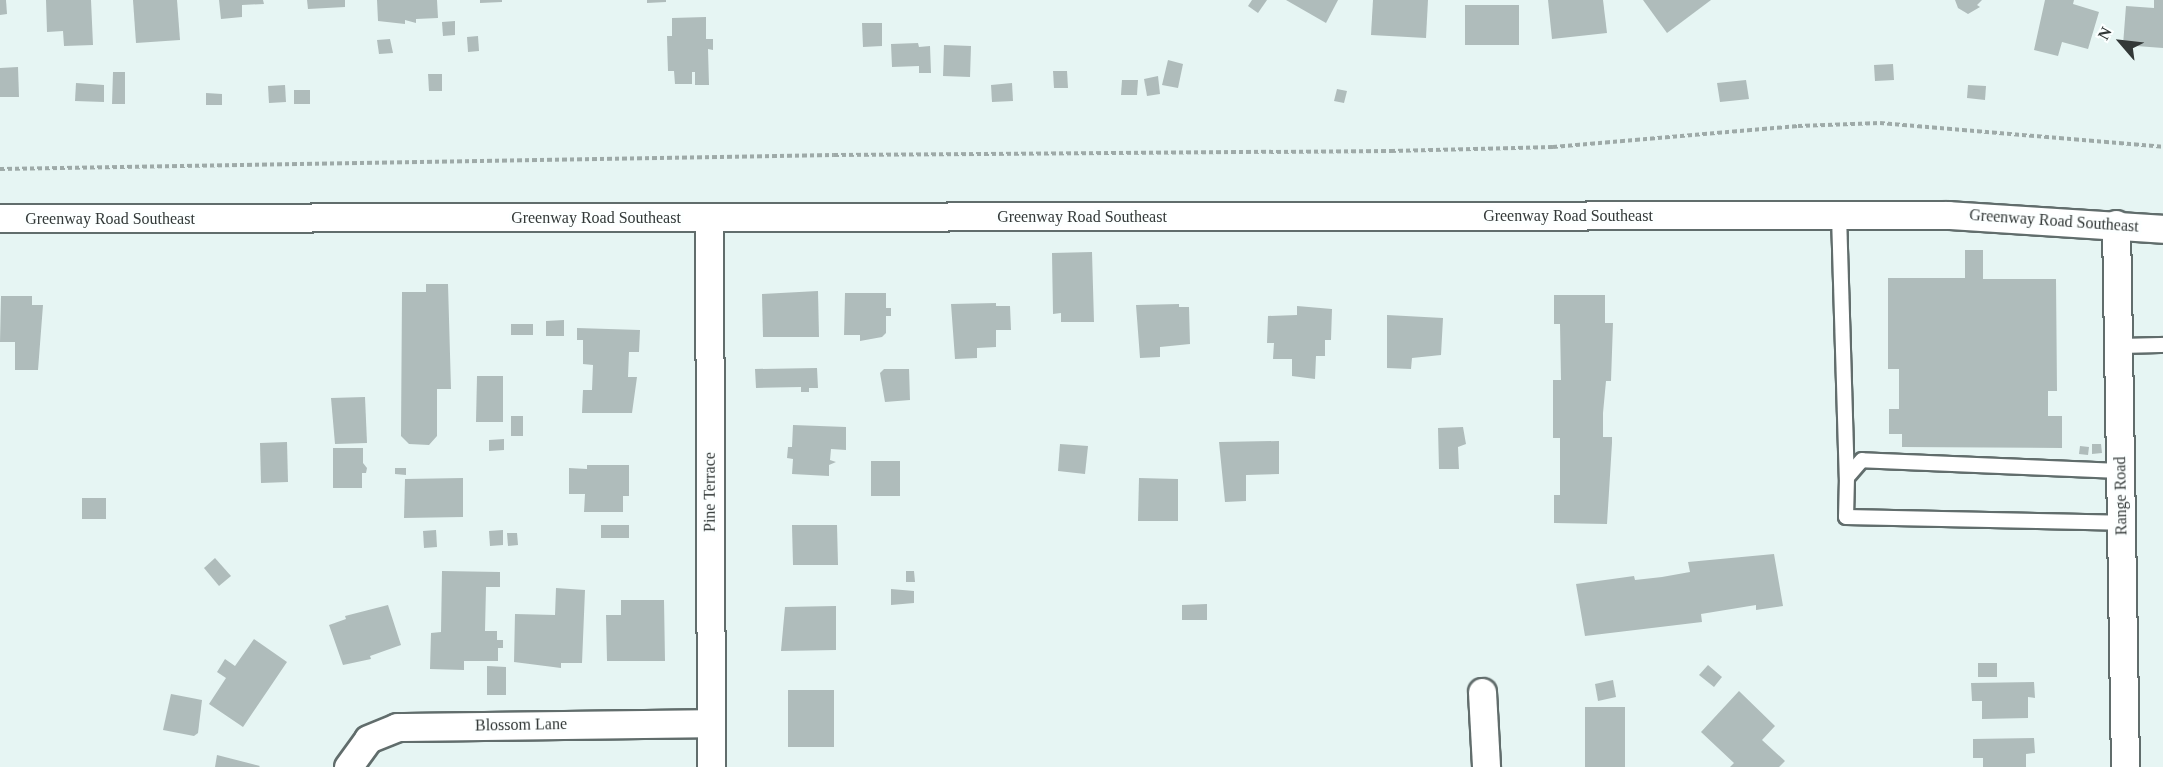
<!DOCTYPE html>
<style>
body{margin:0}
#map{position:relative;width:2163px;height:767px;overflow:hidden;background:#e6f5f3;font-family:Georgia,serif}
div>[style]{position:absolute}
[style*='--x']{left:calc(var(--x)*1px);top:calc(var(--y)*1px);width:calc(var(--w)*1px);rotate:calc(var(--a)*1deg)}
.building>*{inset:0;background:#afbcbb}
.path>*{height:4px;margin-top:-2px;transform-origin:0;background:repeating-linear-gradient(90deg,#9eaaa8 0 4.5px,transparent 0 7.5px)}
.roads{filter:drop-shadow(2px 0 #616d6c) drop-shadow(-2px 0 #616d6c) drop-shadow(0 2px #616d6c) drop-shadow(0 -2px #616d6c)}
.lane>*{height:14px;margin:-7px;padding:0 7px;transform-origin:7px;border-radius:7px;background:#fff}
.street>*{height:27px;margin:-13.5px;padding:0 13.5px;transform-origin:13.5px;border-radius:13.5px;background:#fff}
span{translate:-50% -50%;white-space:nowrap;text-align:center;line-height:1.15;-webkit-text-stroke:6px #fcffff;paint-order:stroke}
.street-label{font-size:16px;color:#323837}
.north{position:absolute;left:2091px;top:12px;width:60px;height:60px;-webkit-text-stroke:4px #fcffff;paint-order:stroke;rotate:298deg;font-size:16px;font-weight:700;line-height:24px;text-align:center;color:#323837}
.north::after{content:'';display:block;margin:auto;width:21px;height:27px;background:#323837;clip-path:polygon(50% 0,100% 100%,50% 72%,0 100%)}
</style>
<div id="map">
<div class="building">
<i style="clip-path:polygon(0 0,6px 0,7px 14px,0 15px)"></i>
<i style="clip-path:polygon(46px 0,91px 0,93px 45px,64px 46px,63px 31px,47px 32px)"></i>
<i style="clip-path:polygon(133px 0,177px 0,180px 40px,136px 43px)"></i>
<i style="clip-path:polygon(219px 0,263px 0,264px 4px,242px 5px,242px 17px,221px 19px)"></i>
<i style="clip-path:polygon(307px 0,345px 0,345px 7px,308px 9px)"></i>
<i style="clip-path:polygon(377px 0,437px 0,438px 18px,416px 19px,416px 23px,405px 20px,405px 24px,378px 21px)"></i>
<i style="clip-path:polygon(480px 0,502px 0,502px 2px,480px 3px)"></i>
<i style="clip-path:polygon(647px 0,666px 0,666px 2px,647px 3px)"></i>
<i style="clip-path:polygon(1252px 0,1267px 0,1258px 13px,1248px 6px)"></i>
<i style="clip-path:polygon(1286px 0,1338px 0,1326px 23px)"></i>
<i style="clip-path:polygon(1373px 0,1428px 0,1426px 38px,1371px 35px)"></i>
<i style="clip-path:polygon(1548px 0,1603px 0,1607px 33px,1552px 39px)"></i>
<i style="clip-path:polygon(1643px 0,1711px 0,1667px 33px)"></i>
<i style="clip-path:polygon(1955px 0,1982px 0,1977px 5px,1980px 7px,1968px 14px,1958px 8px)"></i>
<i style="clip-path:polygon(2045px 0,2074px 0,2073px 4px,2099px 12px,2088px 49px,2062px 42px,2058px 56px,2034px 50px)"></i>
<i style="clip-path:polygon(2154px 0,2163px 0,2163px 48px,2123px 45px,2126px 6px,2154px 8px)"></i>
<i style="clip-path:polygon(1465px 5px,1519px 5px,1519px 45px,1465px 45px)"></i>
<i style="clip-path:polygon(706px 17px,706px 39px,713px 39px,713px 50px,708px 49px,709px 85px,695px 85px,695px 72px,692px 72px,692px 84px,675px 84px,674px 71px,668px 71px,667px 36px,672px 36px,672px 18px)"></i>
<i style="clip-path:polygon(455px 21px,455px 35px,443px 36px,442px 22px)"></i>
<i style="clip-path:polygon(862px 23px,882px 23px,882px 46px,863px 47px)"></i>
<i style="clip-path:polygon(478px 36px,479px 51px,468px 52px,467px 37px)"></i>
<i style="clip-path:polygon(390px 39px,393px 53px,379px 54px,377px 40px)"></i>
<i style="clip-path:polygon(918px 43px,919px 47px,930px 46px,931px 73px,919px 73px,919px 66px,892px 67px,891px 44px)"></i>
<i style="clip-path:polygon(944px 45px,971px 46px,970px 77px,943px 76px)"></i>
<i style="clip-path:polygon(1168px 60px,1183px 64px,1178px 88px,1162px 85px)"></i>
<i style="clip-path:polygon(1893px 64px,1894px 80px,1875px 81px,1874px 65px)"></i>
<i style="clip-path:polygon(18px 67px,19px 97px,0 97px,0 68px)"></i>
<i style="clip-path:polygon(1053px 71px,1067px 71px,1068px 88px,1054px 88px)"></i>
<i style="clip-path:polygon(113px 72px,125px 72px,125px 104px,112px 104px)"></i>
<i style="clip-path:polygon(428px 74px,442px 74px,442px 91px,429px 91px)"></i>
<i style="clip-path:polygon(1158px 76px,1160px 94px,1147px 96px,1144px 79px)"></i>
<i style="clip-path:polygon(1122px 80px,1138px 80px,1137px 95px,1121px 95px)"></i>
<i style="clip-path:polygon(1746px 80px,1749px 99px,1720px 102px,1717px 83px)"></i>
<i style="clip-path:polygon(76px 83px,104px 85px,104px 102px,75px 101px)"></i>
<i style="clip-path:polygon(1012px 83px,1013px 101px,992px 102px,991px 85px)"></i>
<i style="clip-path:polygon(285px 85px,286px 102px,269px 103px,268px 86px)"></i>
<i style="clip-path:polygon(1968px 85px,1986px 86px,1985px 100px,1967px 98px)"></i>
<i style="clip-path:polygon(1337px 89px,1347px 91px,1344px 103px,1334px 101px)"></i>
<i style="clip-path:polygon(294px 90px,310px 90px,310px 104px,294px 104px)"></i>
<i style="clip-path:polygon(206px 93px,222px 94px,222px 105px,206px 105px)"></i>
<i style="clip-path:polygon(1965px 250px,1983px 250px,1983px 279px,2056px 279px,2057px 391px,2048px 391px,2048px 416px,2062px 416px,2062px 448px,1902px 447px,1902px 434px,1889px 434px,1889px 409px,1899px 409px,1899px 369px,1888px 369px,1888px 278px,1965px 278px)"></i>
<i style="clip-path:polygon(1092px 252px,1094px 322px,1061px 322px,1061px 313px,1053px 314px,1052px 253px)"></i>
<i style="clip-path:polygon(426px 284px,448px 284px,451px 389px,437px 389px,437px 436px,429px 445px,409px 444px,401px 436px,402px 292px,426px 292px)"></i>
<i style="clip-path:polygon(818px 291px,819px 337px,763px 337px,762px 294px)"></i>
<i style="clip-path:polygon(845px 293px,886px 293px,886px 308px,891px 308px,891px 316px,886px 316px,886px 333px,882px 337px,860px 341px,860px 335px,844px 335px)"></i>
<i style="clip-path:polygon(1554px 295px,1605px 295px,1605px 323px,1613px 323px,1611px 381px,1606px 381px,1603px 413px,1603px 437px,1612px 437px,1612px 443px,1607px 524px,1554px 523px,1554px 495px,1560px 495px,1560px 438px,1553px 438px,1553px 380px,1561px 380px,1560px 324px,1554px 324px)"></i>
<i style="clip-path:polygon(1px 296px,32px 296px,32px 305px,43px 305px,38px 370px,15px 370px,15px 342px,0 342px)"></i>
<i style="clip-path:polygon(996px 303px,996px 306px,1010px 306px,1011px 330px,996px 330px,996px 347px,977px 348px,977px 358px,955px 359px,951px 304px)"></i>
<i style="clip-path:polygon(1179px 304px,1179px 307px,1189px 307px,1190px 344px,1160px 347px,1160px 357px,1140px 358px,1136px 305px)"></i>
<i style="clip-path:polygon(1297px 306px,1332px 309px,1331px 340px,1325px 340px,1325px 356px,1316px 356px,1315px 379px,1292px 376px,1292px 359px,1273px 359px,1274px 343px,1267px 343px,1268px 316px,1297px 315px)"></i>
<i style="clip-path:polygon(1387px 315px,1443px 318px,1441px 355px,1412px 358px,1411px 369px,1387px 368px)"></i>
<i style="clip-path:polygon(564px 320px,564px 336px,546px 336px,546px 321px)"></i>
<i style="clip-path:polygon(511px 324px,533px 324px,533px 335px,511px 335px)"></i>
<i style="clip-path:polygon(577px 328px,640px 330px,639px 352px,629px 352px,628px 377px,637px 377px,632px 413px,582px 413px,583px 390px,592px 390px,593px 365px,583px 364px,583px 340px,577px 340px)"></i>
<i style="clip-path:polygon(817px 368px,818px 388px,809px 388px,809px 392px,801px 392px,801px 387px,756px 388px,755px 369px)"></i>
<i style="clip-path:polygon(884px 369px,909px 369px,910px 400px,885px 402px,880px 373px)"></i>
<i style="clip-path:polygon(477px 376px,503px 376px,503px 422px,476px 422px)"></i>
<i style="clip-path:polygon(365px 397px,367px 443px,335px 444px,331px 398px)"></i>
<i style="clip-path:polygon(511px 416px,523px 416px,523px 436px,511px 436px)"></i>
<i style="clip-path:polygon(793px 425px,846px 427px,846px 450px,831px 449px,830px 460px,836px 462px,829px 465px,829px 476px,792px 474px,793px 459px,787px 458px,788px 447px,792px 447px)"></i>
<i style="clip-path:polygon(1463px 427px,1466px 444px,1458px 447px,1459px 469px,1439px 469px,1438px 428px)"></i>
<i style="clip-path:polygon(504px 439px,504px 450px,489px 451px,489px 440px)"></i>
<i style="clip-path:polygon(1279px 441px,1279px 474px,1246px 475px,1246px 501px,1225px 502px,1219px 442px)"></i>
<i style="clip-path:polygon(287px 442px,288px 482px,261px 483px,260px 443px)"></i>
<i style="clip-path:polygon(1060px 444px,1088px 446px,1085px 474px,1058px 471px)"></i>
<i style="clip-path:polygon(2092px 444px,2101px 444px,2102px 453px,2092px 454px)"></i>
<i style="clip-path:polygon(2080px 446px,2089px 447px,2088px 455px,2079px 454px)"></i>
<i style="clip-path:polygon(333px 448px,363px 448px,363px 463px,367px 468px,366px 473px,362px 473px,362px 488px,333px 488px)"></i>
<i style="clip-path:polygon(871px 461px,900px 461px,900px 496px,871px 496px)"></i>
<i style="clip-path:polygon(587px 465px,629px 465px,629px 496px,623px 496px,623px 512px,584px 512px,585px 494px,569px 494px,569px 468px,587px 469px)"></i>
<i style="clip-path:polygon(395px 468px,406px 468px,406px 475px,395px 474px)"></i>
<i style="clip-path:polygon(463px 478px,463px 517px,404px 518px,405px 479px)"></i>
<i style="clip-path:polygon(1139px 478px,1178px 479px,1178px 521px,1138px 521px)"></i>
<i style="clip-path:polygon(82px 498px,106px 498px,106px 519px,82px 519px)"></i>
<i style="clip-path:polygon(601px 525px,629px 525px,629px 538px,601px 538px)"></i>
<i style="clip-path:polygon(792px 525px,837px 525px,838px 565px,793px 565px)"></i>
<i style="clip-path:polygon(436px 530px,437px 547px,424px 548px,423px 531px)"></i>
<i style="clip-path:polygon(503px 530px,503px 545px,490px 546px,489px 531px)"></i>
<i style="clip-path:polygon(507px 533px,517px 533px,518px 545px,508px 546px)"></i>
<i style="clip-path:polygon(1774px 554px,1783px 606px,1756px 610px,1756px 605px,1701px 614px,1702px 622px,1585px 636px,1576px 584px,1634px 576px,1635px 580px,1662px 577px,1690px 572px,1688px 562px)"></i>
<i style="clip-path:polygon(215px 558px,231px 576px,219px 586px,204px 568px)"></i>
<i style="clip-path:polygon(442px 571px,500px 572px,500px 587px,486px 587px,485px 631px,497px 631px,497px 640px,503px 640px,503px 648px,498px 648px,498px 661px,464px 661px,464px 670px,430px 669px,431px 633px,441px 632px)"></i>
<i style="clip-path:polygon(906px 571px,914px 571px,915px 582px,906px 582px)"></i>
<i style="clip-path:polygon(556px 588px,585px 590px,582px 663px,561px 663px,561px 668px,514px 662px,515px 614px,555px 615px)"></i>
<i style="clip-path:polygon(891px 589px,914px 591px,914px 603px,891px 605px)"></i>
<i style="clip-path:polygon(621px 600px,664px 600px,665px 661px,607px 661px,606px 615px,621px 615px)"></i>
<i style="clip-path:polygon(1207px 604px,1207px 620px,1182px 620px,1182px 605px)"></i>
<i style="clip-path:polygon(388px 605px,401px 645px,370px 656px,371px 659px,343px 665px,329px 625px,346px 619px,345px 616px)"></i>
<i style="clip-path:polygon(836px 606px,836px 650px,781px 651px,785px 607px)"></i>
<i style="clip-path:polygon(254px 639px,287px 662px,243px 727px,209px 704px,226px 678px,217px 672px,225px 659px,235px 666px)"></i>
<i style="clip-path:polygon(1978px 663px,1997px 663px,1997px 677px,1978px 677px)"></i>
<i style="clip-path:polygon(1708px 665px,1722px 677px,1714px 687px,1699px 675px)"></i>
<i style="clip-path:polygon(487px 666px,506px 667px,506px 695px,487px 695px)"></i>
<i style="clip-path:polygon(1613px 680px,1616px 697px,1598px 701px,1595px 684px)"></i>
<i style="clip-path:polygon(2034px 682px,2035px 698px,2028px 697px,2028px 718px,1982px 719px,1982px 701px,1972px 701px,1971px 683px)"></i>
<i style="clip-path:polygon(788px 690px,834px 690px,834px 747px,788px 747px)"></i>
<i style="clip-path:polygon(1739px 691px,1775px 726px,1762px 740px,1785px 761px,1779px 767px,1730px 767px,1734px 763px,1701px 732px)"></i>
<i style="clip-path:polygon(171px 694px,202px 700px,198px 733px,194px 736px,163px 730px)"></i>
<i style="clip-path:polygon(1585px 707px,1625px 707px,1625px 767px,1585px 767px)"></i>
<i style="clip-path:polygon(2034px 738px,2035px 753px,2026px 754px,2026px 767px,1983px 767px,1983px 758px,1973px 758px,1973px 739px)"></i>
<i style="clip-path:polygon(217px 755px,260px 766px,259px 767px,215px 767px)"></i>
</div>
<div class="path">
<i style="--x:0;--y:169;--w:834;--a:-0.96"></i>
<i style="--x:834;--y:155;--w:557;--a:-0.41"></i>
<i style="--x:1391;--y:151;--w:162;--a:-1.4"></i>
<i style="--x:1553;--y:147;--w:246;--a:-4.9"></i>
<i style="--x:1798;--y:126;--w:82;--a:-2.1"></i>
<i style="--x:1880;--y:123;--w:284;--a:4.8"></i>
</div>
<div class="roads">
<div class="lane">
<i style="--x:1839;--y:215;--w:262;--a:88.3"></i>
<i style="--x:2118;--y:346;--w:45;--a:-1.3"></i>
<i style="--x:2120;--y:471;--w:258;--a:-177.6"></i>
<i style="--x:1862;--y:460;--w:23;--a:131"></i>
<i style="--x:1847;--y:477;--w:40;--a:91.4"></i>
<i style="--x:1846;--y:517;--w:275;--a:1.2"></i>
</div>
<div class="street">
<i style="--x:0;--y:218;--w:1948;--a:-0.09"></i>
<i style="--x:1948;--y:215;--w:215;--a:3.7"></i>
<i style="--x:709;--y:218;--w:549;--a:89.79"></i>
<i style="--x:2116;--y:224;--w:543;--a:89.05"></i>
<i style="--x:1482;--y:692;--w:75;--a:86.9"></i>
<i style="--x:348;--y:767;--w:34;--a:-54"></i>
<i style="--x:368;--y:739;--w:31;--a:-22"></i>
<i style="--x:397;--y:727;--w:313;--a:-0.7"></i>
</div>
</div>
<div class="street-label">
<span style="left:1568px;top:216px">Greenway Road Southeast</span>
<span style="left:1082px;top:217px">Greenway Road Southeast</span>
<span style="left:596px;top:218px">Greenway Road Southeast</span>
<span style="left:110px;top:219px">Greenway Road Southeast</span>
<span style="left:2054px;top:221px;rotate:4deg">Greenway Road Southeast</span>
<span style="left:710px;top:492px;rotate:-90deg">Pine Terrace</span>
<span style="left:2121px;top:496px;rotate:-91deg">Range Road</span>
<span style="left:521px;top:725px;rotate:-1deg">Blossom Lane</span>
</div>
<div class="north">N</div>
</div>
